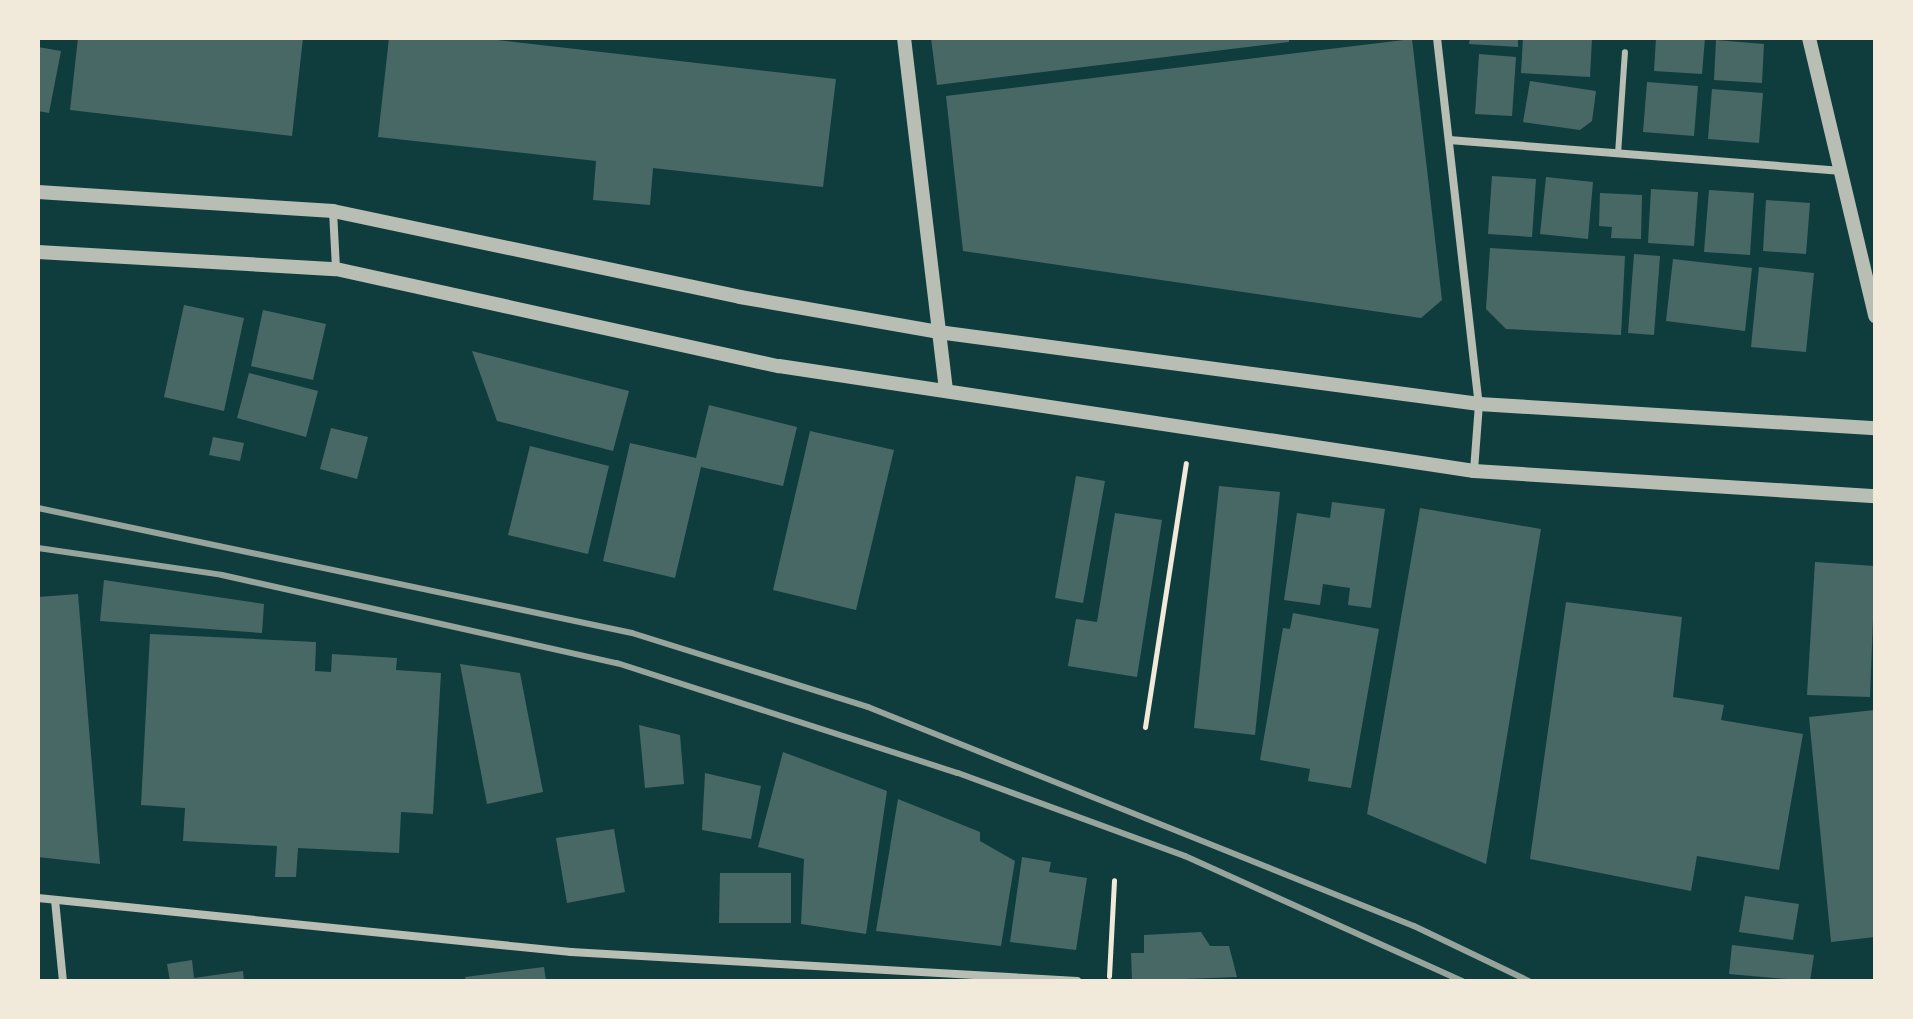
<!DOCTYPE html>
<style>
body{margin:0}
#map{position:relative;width:1913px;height:1019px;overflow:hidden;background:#0f3d3e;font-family:"Nunito Sans",sans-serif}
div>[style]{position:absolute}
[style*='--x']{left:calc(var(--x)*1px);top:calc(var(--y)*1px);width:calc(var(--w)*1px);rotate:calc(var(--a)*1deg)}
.building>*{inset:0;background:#486865}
.path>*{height:5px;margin:-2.5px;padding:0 2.5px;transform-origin:2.5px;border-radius:2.5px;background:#f1e9da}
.service>*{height:6px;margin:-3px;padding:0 3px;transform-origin:3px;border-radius:3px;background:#b8beb3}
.minor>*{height:8px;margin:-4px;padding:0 4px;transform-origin:4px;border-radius:4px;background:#b8beb3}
.tertiary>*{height:14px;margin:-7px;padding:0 7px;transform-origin:7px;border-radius:7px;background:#b8beb3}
.rail>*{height:6px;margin:-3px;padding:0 3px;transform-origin:3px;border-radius:3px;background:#97a49c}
span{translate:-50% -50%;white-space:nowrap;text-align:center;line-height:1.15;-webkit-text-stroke:7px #f1e9da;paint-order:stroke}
.frame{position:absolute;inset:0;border:40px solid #f1e9da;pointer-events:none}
</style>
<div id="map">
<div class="building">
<i style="clip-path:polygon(78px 38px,303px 38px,292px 136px,70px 110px)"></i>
<i style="clip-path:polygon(389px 38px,480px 38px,836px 79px,823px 187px,653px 168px,650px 205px,593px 200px,596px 161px,378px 137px)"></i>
<i style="clip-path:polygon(931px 38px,1289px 38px,1289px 42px,937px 85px)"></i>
<i style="clip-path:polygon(1470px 38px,1518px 38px,1518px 47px,1469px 44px)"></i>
<i style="clip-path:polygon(1523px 38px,1592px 38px,1590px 77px,1521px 73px)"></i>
<i style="clip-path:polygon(1656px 38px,1705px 38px,1702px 74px,1654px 71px)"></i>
<i style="clip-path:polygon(1412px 39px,1442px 300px,1421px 318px,963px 251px,946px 96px)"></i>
<i style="clip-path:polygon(1716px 40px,1764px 44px,1762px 83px,1714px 80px)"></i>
<i style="clip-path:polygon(38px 47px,61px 51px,49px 113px,38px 111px)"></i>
<i style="clip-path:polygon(1479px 54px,1516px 57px,1512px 116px,1475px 114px)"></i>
<i style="clip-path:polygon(1530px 81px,1596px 91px,1592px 121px,1580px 130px,1523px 122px)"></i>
<i style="clip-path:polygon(1647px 82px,1698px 86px,1694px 136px,1643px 132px)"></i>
<i style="clip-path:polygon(1712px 89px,1763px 93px,1759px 143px,1708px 139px)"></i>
<i style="clip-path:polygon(1492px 176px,1536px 179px,1532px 237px,1488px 234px)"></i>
<i style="clip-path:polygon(1546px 177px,1593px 182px,1588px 239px,1540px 234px)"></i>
<i style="clip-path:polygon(1651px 189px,1698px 192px,1694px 246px,1648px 243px)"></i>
<i style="clip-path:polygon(1709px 190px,1754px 193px,1750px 255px,1704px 252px)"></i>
<i style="clip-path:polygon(1600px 193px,1642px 195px,1641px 239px,1611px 238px,1612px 227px,1599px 226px)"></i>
<i style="clip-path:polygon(1766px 200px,1810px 203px,1806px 254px,1763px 251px)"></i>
<i style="clip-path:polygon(1490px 248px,1625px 256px,1621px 335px,1506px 329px,1486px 309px)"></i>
<i style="clip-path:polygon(1634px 254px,1660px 256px,1654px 335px,1628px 333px)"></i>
<i style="clip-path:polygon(1673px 259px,1752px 268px,1745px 331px,1666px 321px)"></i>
<i style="clip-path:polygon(1759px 267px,1814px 273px,1806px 352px,1751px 347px)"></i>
<i style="clip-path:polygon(184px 305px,244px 318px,224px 411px,164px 397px)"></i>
<i style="clip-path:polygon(263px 310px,326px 324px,313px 380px,251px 366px)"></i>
<i style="clip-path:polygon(472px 351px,629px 391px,613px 451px,497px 421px)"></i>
<i style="clip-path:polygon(249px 373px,318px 391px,306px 437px,237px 418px)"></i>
<i style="clip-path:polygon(709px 405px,797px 427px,783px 486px,701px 467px,675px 578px,603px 561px,630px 443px,696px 458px)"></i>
<i style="clip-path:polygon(331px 428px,368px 437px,357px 479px,320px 469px)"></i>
<i style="clip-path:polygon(810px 431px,894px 450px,856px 610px,773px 590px)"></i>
<i style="clip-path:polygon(213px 437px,244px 443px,240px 461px,209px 455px)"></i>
<i style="clip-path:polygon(530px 446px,609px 466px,588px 554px,508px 535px)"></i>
<i style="clip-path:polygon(1076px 476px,1105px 481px,1083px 603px,1055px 598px)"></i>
<i style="clip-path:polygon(1219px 486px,1280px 492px,1255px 735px,1194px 728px)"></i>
<i style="clip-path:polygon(1332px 502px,1385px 509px,1371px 608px,1348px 605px,1350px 588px,1323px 584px,1320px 605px,1284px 600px,1297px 513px,1330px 518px)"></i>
<i style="clip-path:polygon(1420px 508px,1541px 529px,1486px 864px,1367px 814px)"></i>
<i style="clip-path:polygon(1115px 513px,1162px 520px,1137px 677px,1068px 666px,1076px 619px,1097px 622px)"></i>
<i style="clip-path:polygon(1815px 562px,1875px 566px,1870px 697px,1807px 695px)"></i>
<i style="clip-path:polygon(104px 580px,264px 604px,262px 633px,100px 621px)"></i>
<i style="clip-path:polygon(78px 594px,100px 864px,38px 857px,38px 597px)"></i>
<i style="clip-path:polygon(1566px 602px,1682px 617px,1673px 697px,1724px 705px,1721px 720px,1803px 734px,1779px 870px,1697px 856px,1691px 891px,1530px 859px)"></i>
<i style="clip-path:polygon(1293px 613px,1379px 629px,1351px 788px,1308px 781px,1310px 769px,1260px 760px,1283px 628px,1290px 629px)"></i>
<i style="clip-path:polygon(150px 634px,316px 642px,315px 671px,331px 672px,332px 654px,397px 658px,396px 670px,441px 673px,433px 814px,401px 812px,399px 853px,298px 848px,296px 877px,275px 877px,277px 846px,183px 841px,185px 808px,141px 805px)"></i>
<i style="clip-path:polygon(460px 664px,520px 673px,543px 792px,487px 804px)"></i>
<i style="clip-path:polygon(1875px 710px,1875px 937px,1831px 942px,1809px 717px)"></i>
<i style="clip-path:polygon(639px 725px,680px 735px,684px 784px,645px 788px)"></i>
<i style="clip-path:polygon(783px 752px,887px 791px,866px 934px,801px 924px,804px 859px,758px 847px)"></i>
<i style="clip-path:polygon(705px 773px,761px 786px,751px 839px,702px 830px)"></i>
<i style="clip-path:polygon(898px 799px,980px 832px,980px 841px,1015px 861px,1001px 946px,876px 931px)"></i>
<i style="clip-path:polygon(614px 829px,625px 892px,567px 903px,556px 838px)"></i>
<i style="clip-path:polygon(1022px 857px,1051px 862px,1049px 872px,1087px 878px,1076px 950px,1010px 942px)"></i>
<i style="clip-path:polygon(720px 873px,791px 873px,791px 923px,719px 923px)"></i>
<i style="clip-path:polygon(1745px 896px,1799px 904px,1793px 940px,1739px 932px)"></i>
<i style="clip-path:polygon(1201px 932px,1210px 946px,1229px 946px,1237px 977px,1132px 981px,1131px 953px,1144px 953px,1144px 935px)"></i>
<i style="clip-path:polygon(1732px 945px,1814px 955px,1810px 981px,1729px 974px)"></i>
<i style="clip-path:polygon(192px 960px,194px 978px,243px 971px,244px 981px,170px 981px,167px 964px)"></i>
<i style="clip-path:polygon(544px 967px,546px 981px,466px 981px,465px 977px)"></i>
</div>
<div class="path">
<i style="--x:1145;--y:727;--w:267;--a:-81.2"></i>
<i style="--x:1109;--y:976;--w:96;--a:-87"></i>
</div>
<div class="service">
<i style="--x:1618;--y:154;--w:102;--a:-86.1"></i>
</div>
<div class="minor">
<i style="--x:1437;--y:38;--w:368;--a:83.5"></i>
<i style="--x:1479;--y:404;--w:67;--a:94.3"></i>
<i style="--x:1449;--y:140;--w:391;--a:4.5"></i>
<i style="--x:333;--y:211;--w:58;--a:87"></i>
<i style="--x:38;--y:898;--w:536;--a:5.79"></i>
<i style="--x:571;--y:952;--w:507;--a:3.28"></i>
<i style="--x:55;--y:900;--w:81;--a:84.4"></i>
</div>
<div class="tertiary">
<i style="--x:904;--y:38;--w:354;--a:83.2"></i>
<i style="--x:1809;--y:38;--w:286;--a:76.6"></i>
<i style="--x:38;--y:192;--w:296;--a:3.7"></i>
<i style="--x:333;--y:211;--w:416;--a:11.9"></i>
<i style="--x:740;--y:297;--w:201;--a:10"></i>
<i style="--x:938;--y:332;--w:546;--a:7.58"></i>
<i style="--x:1479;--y:404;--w:397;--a:3.5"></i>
<i style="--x:38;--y:252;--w:298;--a:3.3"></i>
<i style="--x:336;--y:269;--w:453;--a:12.4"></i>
<i style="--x:779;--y:366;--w:703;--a:8.59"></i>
<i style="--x:1474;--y:471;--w:402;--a:3.6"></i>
</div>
<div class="rail">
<i style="--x:38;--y:508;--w:607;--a:11.88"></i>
<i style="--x:632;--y:633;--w:247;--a:17.4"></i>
<i style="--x:868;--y:707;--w:588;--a:21.86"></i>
<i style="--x:1414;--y:926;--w:127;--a:25.6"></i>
<i style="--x:38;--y:548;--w:186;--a:8.3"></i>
<i style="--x:222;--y:575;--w:405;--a:12.6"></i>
<i style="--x:617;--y:663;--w:358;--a:17.9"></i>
<i style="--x:958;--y:773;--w:242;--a:20.1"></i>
<i style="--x:1185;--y:856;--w:304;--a:24.3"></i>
</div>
<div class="frame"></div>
</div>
